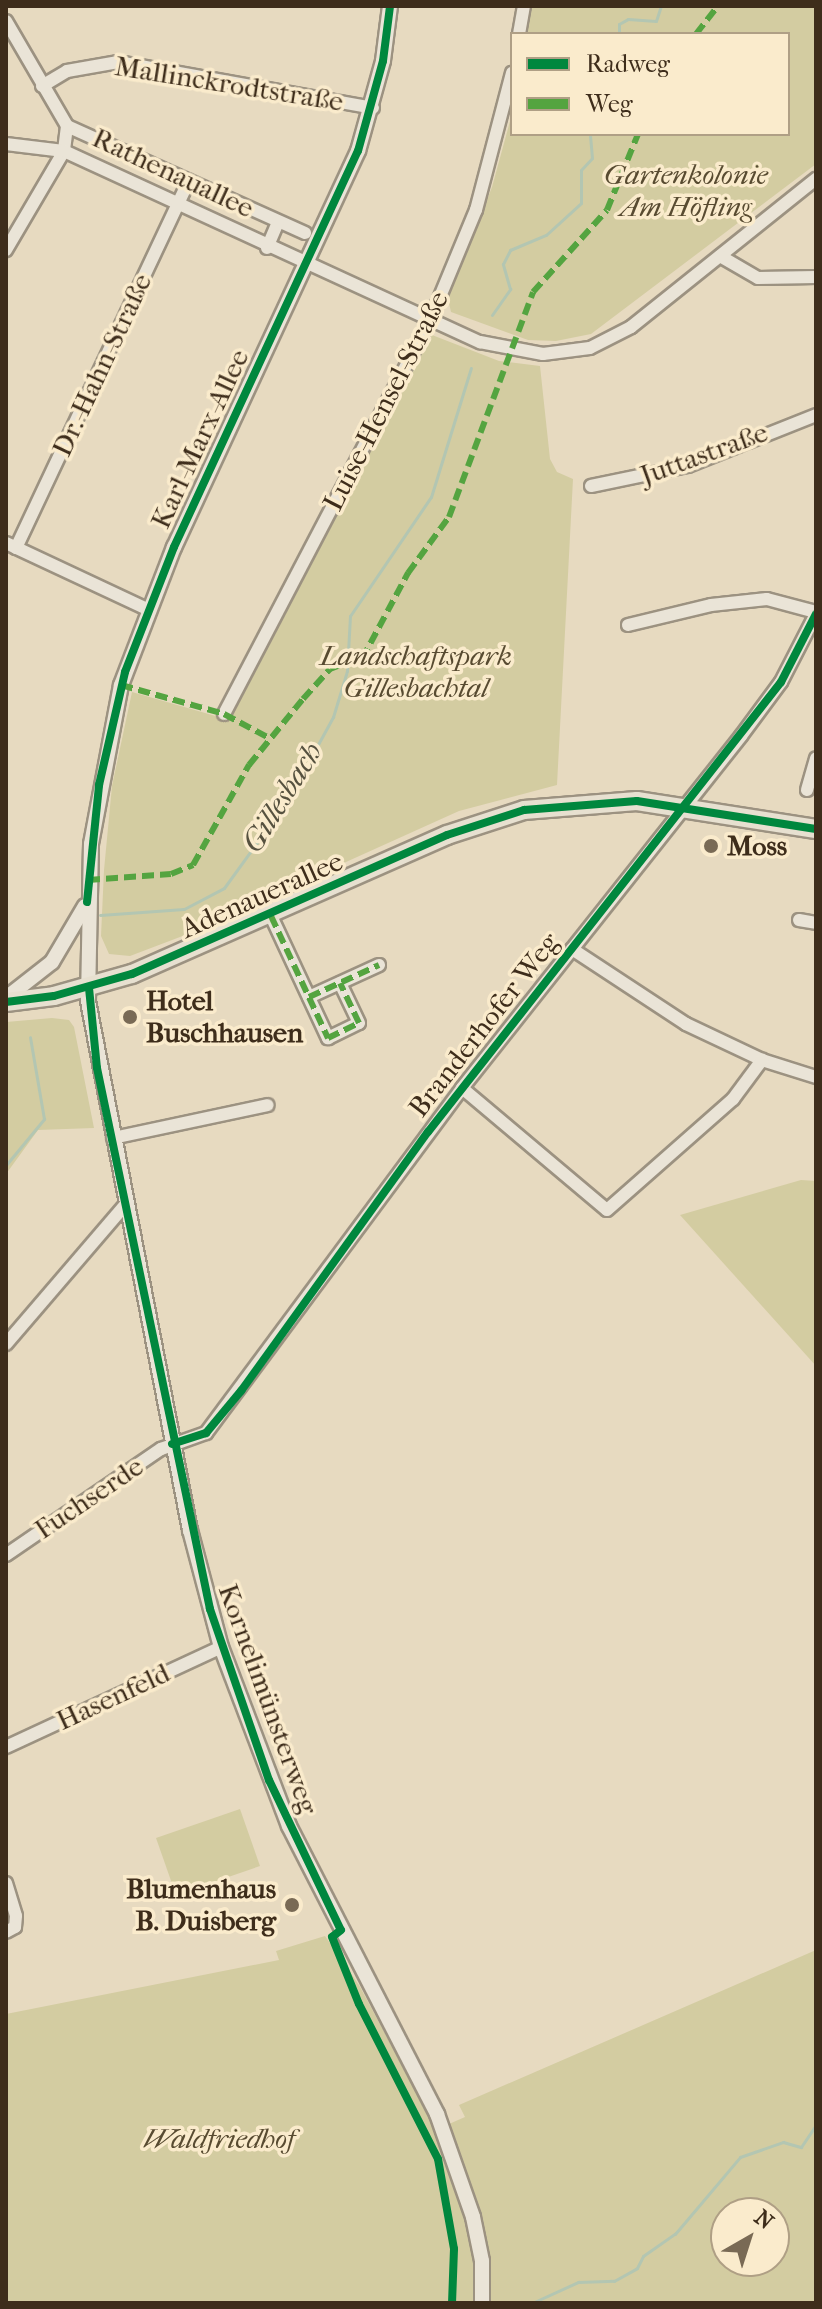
<!DOCTYPE html>
<meta charset="utf-8">
<style>
body{margin:0}
#map{position:relative;width:822px;height:2309px;overflow:hidden;background:#e7dac0;font-family:"IM FELL French Canon",serif}
div>[style]{position:absolute}
[style*='--x']{left:calc(var(--x)*1px);top:calc(var(--y)*1px);width:calc(var(--w)*1px);rotate:calc(var(--a)*1deg)}
.green>*{inset:0;background:#d3cca1}
.stream>*{height:3px;margin:-1.5px;padding:0 1.5px;transform-origin:1.5px;border-radius:1.5px;background:#b3c6b2}
.roads{filter:drop-shadow(2px 0 #9c9281) drop-shadow(-2px 0 #9c9281) drop-shadow(0 2px #9c9281) drop-shadow(0 -2px #9c9281)}
.minor>*{height:12px;margin:-6px;padding:0 6px;transform-origin:6px;border-radius:6px;background:#eae4d7}
.tertiary>*{height:14px;margin:-7px;padding:0 7px;transform-origin:7px;border-radius:7px;background:#eae4d7}
.primary>*{height:18px;margin:-9px;padding:0 9px;transform-origin:9px;border-radius:9px;background:#e7e0d0}
.quiet>*{height:6px;margin-top:-3px;transform-origin:0;background:repeating-linear-gradient(90deg,#54a440 0 12px,transparent 0 18px)}
.cycleway>*{height:8px;margin:-4px;padding:0 4px;transform-origin:4px;border-radius:4px;background:#00873e}
.dots>*{width:22px;height:22px;translate:-50% -50%;box-sizing:border-box;border:4px solid #faebcc;border-radius:50%}
span{translate:-50% -50%;white-space:nowrap;text-align:center;line-height:1.15;-webkit-text-stroke:7px #faebcc;paint-order:stroke}
.street-label{font-size:28px;color:#3e2d1b}
.park-label{font-size:28px;color:#584b31;font-style:italic}
.poi-label{font-size:28px;color:#3e2d1b;font-weight:700}
.left{translate:0 -50%;text-align:left}
.right{translate:-100% -50%;text-align:right}
.water-label{font-size:30px;color:#56513f;font-style:italic}
.frame{position:absolute;inset:0;border:8px solid #3e2d1b;pointer-events:none}
.legend{position:absolute;left:510px;top:32px;width:280px;height:104px;box-sizing:border-box;background:#faebcc;border:2px solid #af9f85;margin:0;padding:10px 14px;list-style:none;font-size:24px;color:#3e2d1b}
.legend li{display:flex;align-items:center;gap:16px;height:40px}
.legend b{width:40px;border:2px solid #af9f85}
.north{position:absolute;left:710px;top:2197px;width:80px;height:80px;box-sizing:border-box;background:#faebcc;border:2px solid #af9f85;border-radius:50%;rotate:39deg;font-size:22px;font-weight:700;line-height:32px;text-align:center;color:#3e2d1b}
.north::after{content:'';display:block;margin:auto;width:28px;height:36px;background:#796a55;clip-path:polygon(50% 0,100% 100%,50% 72%,0 100%)}
</style>
<div id="map">
<div class="green">
<i style="clip-path:polygon(529px 6px,816px 6px,816px 164px,591px 334px,556px 341px,528px 340px,451px 312px,448px 299px,492px 187px,512px 114px,512px 134px,788px 134px,788px 34px,525px 34px)"></i>
<i style="clip-path:polygon(432px 335px,499px 361px,540px 366px,550px 459px,557px 472px,573px 479px,557px 785px,459px 811px,180px 937px,130px 956px,109px 954px,101px 936px,104px 870px,112px 786px,132px 692px,226px 719px)"></i>
<i style="clip-path:polygon(52px 1018px,69px 1020px,74px 1027px,94px 1128px,38px 1130px,6px 1174px,6px 1022px)"></i>
<i style="clip-path:polygon(801px 1180px,816px 1181px,816px 1366px,680px 1215px)"></i>
<i style="clip-path:polygon(240px 1809px,260px 1866px,176px 1895px,156px 1838px)"></i>
<i style="clip-path:polygon(325px 1936px,359px 1985px,437px 2131px,466px 2216px,476px 2260px,476px 2303px,6px 2303px,6px 2014px,279px 1960px,276px 1951px)"></i>
<i style="clip-path:polygon(evenodd,816px 1950px,816px 2303px,490px 2303px,483px 2219px,449px 2124px,465px 2117px,459px 2105px,816px 1950px,726px 2213px,774px 2213px,774px 2261px,726px 2261px,726px 2213px)"></i>
</div>
<div class="stream">
<i style="--x:619;--y:34;--w:10;--a:-90"></i>
<i style="--x:619;--y:24;--w:10;--a:-29"></i>
<i style="--x:628;--y:19;--w:28;--a:4"></i>
<i style="--x:656;--y:21;--w:16;--a:-72"></i>
<i style="--x:492;--y:315;--w:32;--a:-55"></i>
<i style="--x:510;--y:289;--w:26;--a:-106"></i>
<i style="--x:503;--y:264;--w:16;--a:-63"></i>
<i style="--x:510;--y:250;--w:39;--a:-23"></i>
<i style="--x:546;--y:235;--w:47;--a:-42.4"></i>
<i style="--x:581;--y:203;--w:33;--a:-90"></i>
<i style="--x:581;--y:170;--w:16;--a:-47"></i>
<i style="--x:592;--y:158;--w:24;--a:-95"></i>
<i style="--x:100;--y:915;--w:84;--a:-4.1"></i>
<i style="--x:184;--y:909;--w:45;--a:-27.7"></i>
<i style="--x:224;--y:888;--w:107;--a:-54.1"></i>
<i style="--x:287;--y:801;--w:96;--a:-61.3"></i>
<i style="--x:333;--y:717;--w:48;--a:-73.1"></i>
<i style="--x:347;--y:671;--w:55;--a:-86.9"></i>
<i style="--x:350;--y:616;--w:144;--a:-55.8"></i>
<i style="--x:431;--y:497;--w:135;--a:-72.8"></i>
<i style="--x:6;--y:1165;--w:60;--a:-50.4"></i>
<i style="--x:44;--y:1119;--w:83;--a:-99.7"></i>
<i style="--x:532;--y:2303;--w:51;--a:-24.5"></i>
<i style="--x:578;--y:2282;--w:36;--a:-2"></i>
<i style="--x:614;--y:2281;--w:26;--a:-29"></i>
<i style="--x:637;--y:2268;--w:13;--a:-63"></i>
<i style="--x:643;--y:2256;--w:39;--a:-35"></i>
<i style="--x:675;--y:2234;--w:101;--a:-49.8"></i>
<i style="--x:740;--y:2157;--w:46;--a:-19.2"></i>
<i style="--x:783;--y:2142;--w:19;--a:16"></i>
<i style="--x:801;--y:2147;--w:27;--a:-56"></i>
</div>
<div class="roads">
<div class="minor">
<i style="--x:6;--y:21;--w:121;--a:59.8"></i>
<i style="--x:67;--y:126;--w:25;--a:97"></i>
<i style="--x:64;--y:151;--w:115;--a:120.4"></i>
<i style="--x:519;--y:34;--w:28;--a:-80"></i>
<i style="--x:42;--y:86;--w:29;--a:-31"></i>
<i style="--x:67;--y:71;--w:52;--a:-10"></i>
<i style="--x:118;--y:62;--w:259;--a:10.2"></i>
<i style="--x:67;--y:126;--w:261;--a:24.2"></i>
<i style="--x:6;--y:144;--w:58;--a:6.9"></i>
<i style="--x:64;--y:151;--w:458;--a:24.7"></i>
<i style="--x:480;--y:342;--w:64;--a:10.8"></i>
<i style="--x:543;--y:354;--w:47;--a:-7.3"></i>
<i style="--x:590;--y:348;--w:46;--a:-27.1"></i>
<i style="--x:631;--y:327;--w:237;--a:-38.7"></i>
<i style="--x:267;--y:248;--w:28;--a:-67"></i>
<i style="--x:720;--y:256;--w:44;--a:30.1"></i>
<i style="--x:758;--y:278;--w:58;--a:-1"></i>
<i style="--x:591;--y:486;--w:99;--a:-11.7"></i>
<i style="--x:688;--y:466;--w:138;--a:-21.7"></i>
<i style="--x:6;--y:543;--w:156;--a:25.1"></i>
<i style="--x:16;--y:548;--w:406;--a:-64.8"></i>
<i style="--x:628;--y:625;--w:85;--a:-13.5"></i>
<i style="--x:711;--y:605;--w:56;--a:-6.1"></i>
<i style="--x:767;--y:599;--w:51;--a:14.9"></i>
<i style="--x:224;--y:714;--w:449;--a:-62.4"></i>
<i style="--x:432;--y:316;--w:115;--a:-67.5"></i>
<i style="--x:476;--y:210;--w:142;--a:-75.3"></i>
<i style="--x:807;--y:790;--w:33;--a:-74"></i>
<i style="--x:271;--y:916;--w:135;--a:65"></i>
<i style="--x:328;--y:1038;--w:34;--a:-26"></i>
<i style="--x:359;--y:1023;--w:44;--a:-115.4"></i>
<i style="--x:799;--y:920;--w:17;--a:10"></i>
<i style="--x:572;--y:949;--w:136;--a:33.3"></i>
<i style="--x:686;--y:1024;--w:84;--a:25.3"></i>
<i style="--x:762;--y:1060;--w:57;--a:17.5"></i>
<i style="--x:309;--y:997;--w:77;--a:-24.6"></i>
<i style="--x:462;--y:1088;--w:189;--a:40.1"></i>
<i style="--x:607;--y:1210;--w:168;--a:-41.4"></i>
<i style="--x:733;--y:1099;--w:49;--a:-53.4"></i>
<i style="--x:113;--y:1138;--w:158;--a:-12"></i>
<i style="--x:6;--y:1344;--w:183;--a:-49.4"></i>
<i style="--x:6;--y:1555;--w:188;--a:-34.4"></i>
<i style="--x:161;--y:1449;--w:48;--a:-19.6"></i>
<i style="--x:206;--y:1433;--w:430;--a:-53.4"></i>
<i style="--x:462;--y:1088;--w:449;--a:-51.6"></i>
<i style="--x:741;--y:736;--w:67;--a:-53.5"></i>
<i style="--x:781;--y:682;--w:76;--a:-62.8"></i>
<i style="--x:6;--y:1747;--w:237;--a:-24.9"></i>
<i style="--x:6;--y:1883;--w:34;--a:73"></i>
<i style="--x:16;--y:1916;--w:11;--a:95"></i>
<i style="--x:15;--y:1927;--w:10;--a:151"></i>
</div>
<div class="tertiary">
<i style="--x:390;--y:6;--w:55;--a:97.3"></i>
<i style="--x:383;--y:61;--w:93;--a:105.5"></i>
<i style="--x:358;--y:151;--w:437;--a:114.9"></i>
<i style="--x:174;--y:547;--w:148;--a:111"></i>
<i style="--x:121;--y:685;--w:162;--a:100.7"></i>
<i style="--x:91;--y:844;--w:157;--a:91.1"></i>
<i style="--x:88;--y:1001;--w:539;--a:79.09"></i>
<i style="--x:190;--y:1530;--w:121;--a:75.2"></i>
<i style="--x:221;--y:1647;--w:191;--a:69.2"></i>
<i style="--x:289;--y:1826;--w:324;--a:62.8"></i>
<i style="--x:437;--y:2114;--w:109;--a:70.7"></i>
<i style="--x:473;--y:2217;--w:45;--a:78.4"></i>
<i style="--x:482;--y:2261;--w:42;--a:90"></i>
<i style="--x:6;--y:998;--w:58;--a:-38"></i>
<i style="--x:52;--y:962;--w:65;--a:-59.5"></i>
</div>
<div class="primary">
<i style="--x:6;--y:1002;--w:48;--a:-7.1"></i>
<i style="--x:54;--y:996;--w:81;--a:-15.8"></i>
<i style="--x:132;--y:974;--w:344;--a:-23.8"></i>
<i style="--x:447;--y:835;--w:81;--a:-18"></i>
<i style="--x:524;--y:810;--w:113;--a:-4.6"></i>
<i style="--x:637;--y:801;--w:181;--a:8.9"></i>
</div>
</div>
<div class="quiet">
<i style="--x:696;--y:34;--w:36;--a:-52"></i>
<i style="--x:354;--y:661;--w:8;--a:-14"></i>
<i style="--x:362;--y:659;--w:98;--a:-61.9"></i>
<i style="--x:408;--y:573;--w:69;--a:-53.8"></i>
<i style="--x:449;--y:517;--w:240;--a:-69.5"></i>
<i style="--x:533;--y:292;--w:110;--a:-47.9"></i>
<i style="--x:607;--y:210;--w:82;--a:-67.8"></i>
<i style="--x:121;--y:685;--w:107;--a:15.7"></i>
<i style="--x:224;--y:714;--w:53;--a:28"></i>
<i style="--x:88;--y:880;--w:83;--a:-4.1"></i>
<i style="--x:171;--y:874;--w:24;--a:-22"></i>
<i style="--x:193;--y:865;--w:115;--a:-60.8"></i>
<i style="--x:249;--y:765;--w:85;--a:-50.7"></i>
<i style="--x:303;--y:699;--w:40;--a:-48"></i>
<i style="--x:330;--y:669;--w:14;--a:-21"></i>
<i style="--x:271;--y:916;--w:135;--a:65"></i>
<i style="--x:328;--y:1038;--w:34;--a:-26"></i>
<i style="--x:359;--y:1023;--w:44;--a:-115.4"></i>
<i style="--x:309;--y:997;--w:77;--a:-24.6"></i>
</div>
<div class="cycleway">
<i style="--x:87;--y:902;--w:118;--a:-84.1"></i>
<i style="--x:99;--y:785;--w:116;--a:-77"></i>
<i style="--x:125;--y:672;--w:134;--a:-68.6"></i>
<i style="--x:174;--y:547;--w:437;--a:-65.1"></i>
<i style="--x:358;--y:151;--w:93;--a:-74.5"></i>
<i style="--x:383;--y:61;--w:55;--a:-82.7"></i>
<i style="--x:89;--y:988;--w:80;--a:84.3"></i>
<i style="--x:97;--y:1068;--w:553;--a:78.2"></i>
<i style="--x:210;--y:1609;--w:181;--a:71"></i>
<i style="--x:269;--y:1780;--w:166;--a:64.4"></i>
<i style="--x:341;--y:1930;--w:11;--a:142"></i>
<i style="--x:332;--y:1937;--w:72;--a:68.1"></i>
<i style="--x:359;--y:2004;--w:174;--a:63"></i>
<i style="--x:438;--y:2159;--w:91;--a:79.9"></i>
<i style="--x:454;--y:2249;--w:54;--a:92.1"></i>
<i style="--x:6;--y:1002;--w:48;--a:-7.1"></i>
<i style="--x:54;--y:996;--w:81;--a:-15.8"></i>
<i style="--x:132;--y:974;--w:344;--a:-23.8"></i>
<i style="--x:447;--y:835;--w:81;--a:-18"></i>
<i style="--x:524;--y:810;--w:113;--a:-4.6"></i>
<i style="--x:637;--y:801;--w:181;--a:8.9"></i>
<i style="--x:172;--y:1444;--w:36;--a:-18"></i>
<i style="--x:206;--y:1433;--w:55;--a:-50.2"></i>
<i style="--x:241;--y:1391;--w:319;--a:-54.2"></i>
<i style="--x:428;--y:1132;--w:572;--a:-51.89"></i>
<i style="--x:781;--y:682;--w:76;--a:-62.8"></i>
</div>
<div class="dots">
<i style="left:711px;top:846px;background:#796a55"></i>
<i style="left:130px;top:1017px;background:#796a55"></i>
<i style="left:292px;top:1905px;background:#796a55"></i>
</div>
<div class="street-label">
<span style="left:229px;top:84px;rotate:9deg">Mallinckrodtstraße</span>
<span style="left:173px;top:173px;rotate:25deg">Rathenauallee</span>
<span style="left:102px;top:365px;rotate:-65deg">Dr.-Hahn-Straße</span>
<span style="left:386px;top:401px;rotate:-63deg">Luise-Hensel-Straße</span>
<span style="left:200px;top:439px;rotate:-65deg">Karl-Marx-Allee</span>
<span style="left:704px;top:454px;rotate:-20deg">Juttastraße</span>
<span style="left:262px;top:895px;rotate:-24deg">Adenauerallee</span>
<span style="left:484px;top:1025px;rotate:-52deg">Branderhofer Weg</span>
<span style="left:89px;top:1498px;rotate:-34deg">Fuchserde</span>
<span style="left:113px;top:1697px;rotate:-25deg">Hasenfeld</span>
<span style="left:268px;top:1699px;rotate:70deg">Kornelimünsterweg</span>
</div>
<div class="park-label">
<span style="left:686px;top:191px">Gartenkolonie<br>Am Höfling</span>
<span style="left:416px;top:672px">Landschaftspark<br>Gillesbachtal</span>
<span style="left:219px;top:2139px">Waldfriedhof</span>
</div>
<div class="poi-label">
<span class="left" style="left:727px;top:846px">Moss</span>
<span class="left" style="left:146px;top:1017px">Hotel<br>Buschhausen</span>
<span class="right" style="left:276px;top:1905px">Blumenhaus<br>B. Duisberg</span>
</div>
<div class="water-label">
<span style="left:283px;top:798px;rotate:-58deg">Gillesbach</span>
</div>
<div class="frame"></div>
<ul class="legend">
<li><b style="height:10px;background:#00873e"></b>Radweg</li>
<li><b style="height:10px;background:#54a440"></b>Weg</li>
</ul>
<div class="north">N</div>
</div>
